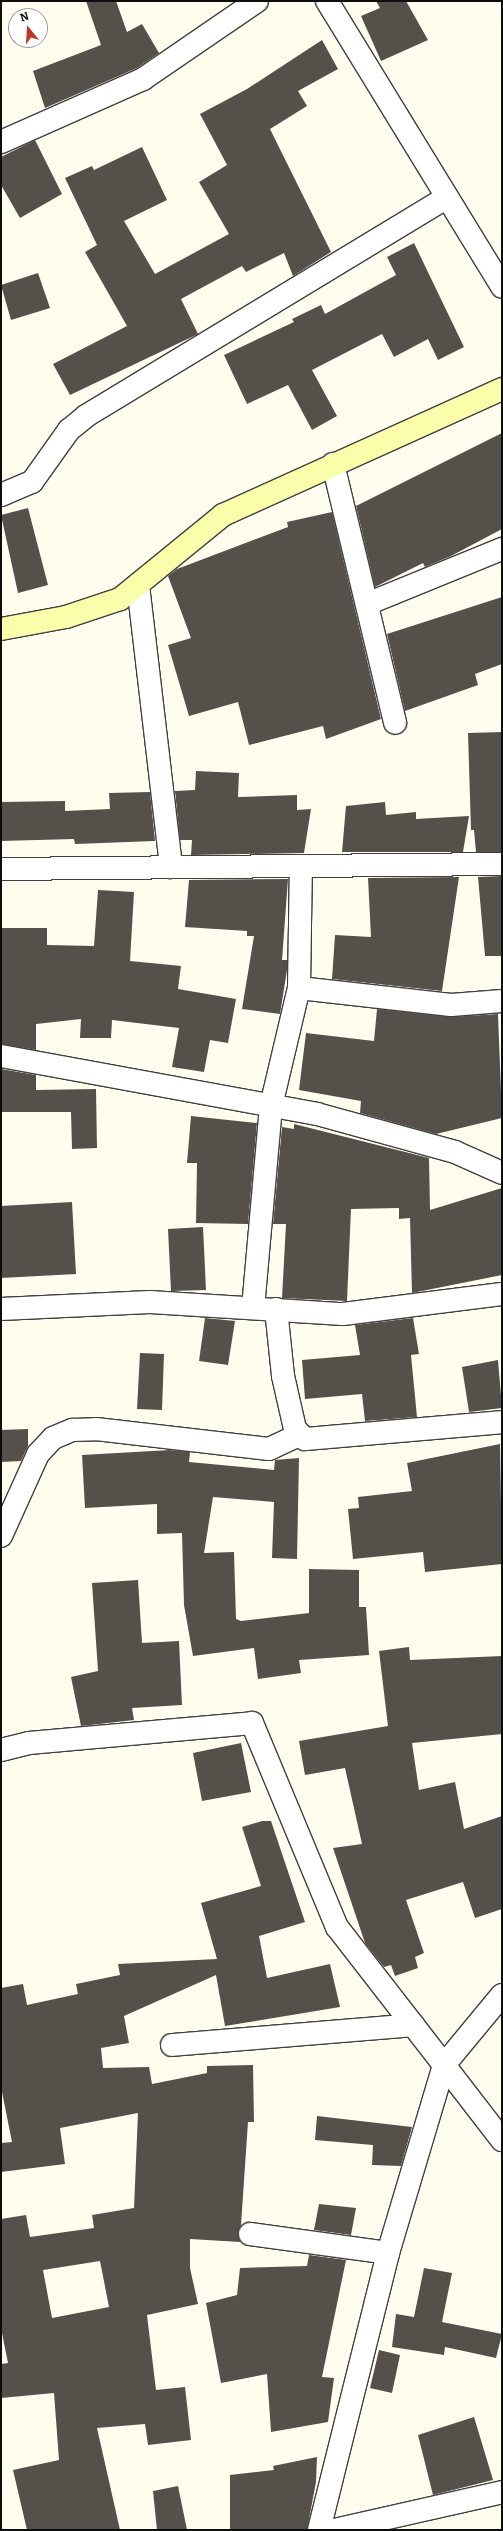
<!DOCTYPE html>
<style>
body{margin:0}
#map{position:relative;width:503px;height:2531px;overflow:hidden;background:#fffeee;font-family:Bitter,serif}
div>[style]{position:absolute}
[style*='--x']{left:calc(var(--x)*1px);top:calc(var(--y)*1px);width:calc(var(--w)*1px);rotate:calc(var(--a)*1deg)}
.building>*{inset:0;background:#56504a}
.roads{filter:drop-shadow(1px 0 #404040) drop-shadow(-1px 0 #404040) drop-shadow(0 1px #404040) drop-shadow(0 -1px #404040)}
.street>*{height:22px;margin:-11px;padding:0 11px;transform-origin:11px;border-radius:11px;background:#fff}
.secondary>*{height:22px;margin:-11px;padding:0 11px;transform-origin:11px;border-radius:11px;background:#fafeaa}
span{translate:-50% -50%;white-space:nowrap;text-align:center;line-height:1.15;-webkit-text-stroke:4px #fff;paint-order:stroke}
.frame{position:absolute;inset:0;border:2px solid #0d0d0d;pointer-events:none}
.north{position:absolute;left:8px;top:8px;width:40px;height:40px;box-sizing:border-box;background:#fff;border:1px solid #9e9e9e;border-radius:50%;rotate:342deg;font-size:11px;font-weight:700;line-height:16px;text-align:center;color:#0d0d0d}
.north::after{content:'';display:block;margin:auto;width:14px;height:18px;background:#bb3727;clip-path:polygon(50% 0,100% 100%,50% 72%,0 100%)}
</style>
<div id="map">
<div class="building">
<i style="clip-path:polygon(86px 1px,116px 1px,127px 32px,142px 24px,159px 53px,137px 68px,45px 108px,33px 71px,101px 45px)"></i>
<i style="clip-path:polygon(376px 1px,406px 1px,428px 40px,381px 61px,361px 16px,380px 8px)"></i>
<i style="clip-path:polygon(322px 40px,338px 69px,298px 91px,307px 106px,270px 129px,331px 252px,293px 276px,284px 253px,246px 272px,242px 266px,181px 299px,198px 334px,70px 395px,53px 364px,127px 326px,85px 252px,97px 245px,65px 178px,92px 166px,94px 170px,142px 147px,167px 200px,124px 221px,155px 274px,229px 234px,199px 182px,227px 165px,200px 114px,247px 89px)"></i>
<i style="clip-path:polygon(35px 140px,62px 194px,20px 218px,1px 185px,1px 157px)"></i>
<i style="clip-path:polygon(414px 243px,464px 347px,438px 360px,428px 339px,394px 357px,382px 334px,312px 370px,337px 416px,312px 430px,288px 385px,247px 404px,224px 355px,294px 322px,292px 319px,321px 305px,325px 314px,396px 275px,387px 257px)"></i>
<i style="clip-path:polygon(38px 273px,50px 308px,11px 320px,1px 285px)"></i>
<i style="clip-path:polygon(502px 433px,502px 529px,451px 556px,425px 567px,423px 563px,375px 587px,356px 506px)"></i>
<i style="clip-path:polygon(28px 508px,48px 585px,18px 593px,1px 515px)"></i>
<i style="clip-path:polygon(332px 512px,381px 719px,326px 739px,323px 726px,249px 745px,238px 702px,189px 716px,168px 645px,191px 638px,168px 576px,177px 569px,288px 527px,287px 522px)"></i>
<i style="clip-path:polygon(502px 597px,502px 664px,475px 674px,478px 685px,405px 711px,387px 634px)"></i>
<i style="clip-path:polygon(502px 732px,502px 852px,476px 852px,474px 830px,471px 830px,468px 733px)"></i>
<i style="clip-path:polygon(196px 771px,239px 773px,238px 797px,297px 795px,297px 810px,311px 809px,304px 853px,191px 855px,192px 840px,180px 840px,175px 791px,195px 790px)"></i>
<i style="clip-path:polygon(150px 792px,155px 841px,75px 844px,74px 839px,1px 841px,1px 802px,65px 801px,65px 811px,110px 809px,109px 793px)"></i>
<i style="clip-path:polygon(385px 802px,386px 815px,416px 812px,416px 819px,469px 816px,463px 852px,342px 852px,346px 806px)"></i>
<i style="clip-path:polygon(502px 876px,502px 956px,485px 956px,478px 877px)"></i>
<i style="clip-path:polygon(459px 877px,442px 991px,332px 979px,335px 935px,371px 937px,368px 878px)"></i>
<i style="clip-path:polygon(288px 879px,282px 960px,287px 960px,287px 970px,280px 1014px,242px 1009px,254px 936px,247px 936px,247px 931px,185px 927px,189px 880px)"></i>
<i style="clip-path:polygon(98px 890px,134px 892px,130px 961px,181px 966px,178px 989px,236px 999px,228px 1043px,210px 1040px,204px 1072px,172px 1067px,179px 1028px,112px 1020px,111px 1038px,80px 1038px,81px 1019px,36px 1024px,36px 1050px,1px 1044px,1px 928px,47px 928px,47px 945px,94px 946px)"></i>
<i style="clip-path:polygon(377px 1009px,450px 1017px,498px 1014px,502px 1118px,436px 1134px,360px 1113px,361px 1101px,299px 1090px,306px 1033px,374px 1041px)"></i>
<i style="clip-path:polygon(1px 1069px,36px 1075px,36px 1090px,96px 1089px,97px 1148px,72px 1149px,71px 1112px,1px 1112px)"></i>
<i style="clip-path:polygon(191px 1116px,257px 1123px,248px 1224px,196px 1223px,197px 1163px,187px 1163px)"></i>
<i style="clip-path:polygon(294px 1124px,429px 1158px,430px 1210px,502px 1188px,502px 1275px,412px 1293px,410px 1218px,399px 1219px,399px 1208px,351px 1209px,347px 1301px,282px 1298px,286px 1224px,273px 1224px,282px 1127px,294px 1129px)"></i>
<i style="clip-path:polygon(72px 1202px,76px 1274px,1px 1278px,1px 1206px)"></i>
<i style="clip-path:polygon(203px 1227px,206px 1290px,171px 1291px,168px 1229px)"></i>
<i style="clip-path:polygon(205px 1318px,235px 1321px,228px 1365px,199px 1361px)"></i>
<i style="clip-path:polygon(413px 1318px,419px 1354px,411px 1355px,417px 1417px,365px 1421px,362px 1394px,305px 1399px,302px 1360px,360px 1355px,355px 1325px)"></i>
<i style="clip-path:polygon(140px 1353px,164px 1354px,162px 1410px,137px 1409px)"></i>
<i style="clip-path:polygon(498px 1360px,502px 1408px,469px 1412px,462px 1367px)"></i>
<i style="clip-path:polygon(28px 1429px,28px 1446px,21px 1461px,1px 1462px,1px 1430px)"></i>
<i style="clip-path:polygon(500px 1444px,502px 1564px,425px 1572px,423px 1552px,353px 1559px,348px 1509px,359px 1508px,358px 1497px,412px 1491px,407px 1463px)"></i>
<i style="clip-path:polygon(170px 1450px,190px 1452px,189px 1462px,274px 1470px,275px 1460px,299px 1458px,297px 1559px,272px 1558px,274px 1502px,213px 1497px,204px 1553px,234px 1552px,236px 1619px,241px 1621px,309px 1613px,309px 1569px,359px 1570px,359px 1607px,366px 1607px,369px 1655px,299px 1660px,301px 1673px,258px 1679px,254px 1648px,193px 1656px,184px 1605px,182px 1533px,157px 1534px,157px 1504px,85px 1508px,82px 1455px)"></i>
<i style="clip-path:polygon(138px 1580px,142px 1643px,179px 1641px,182px 1705px,132px 1708px,134px 1720px,81px 1726px,71px 1677px,98px 1671px,92px 1583px)"></i>
<i style="clip-path:polygon(409px 1647px,410px 1660px,502px 1656px,502px 1734px,412px 1743px,419px 1790px,455px 1782px,464px 1829px,502px 1816px,502px 1909px,475px 1918px,463px 1882px,406px 1900px,424px 1953px,415px 1957px,418px 1968px,395px 1976px,391px 1965px,384px 1967px,365px 1943px,333px 1848px,362px 1844px,345px 1768px,305px 1775px,299px 1741px,388px 1726px,379px 1651px)"></i>
<i style="clip-path:polygon(241px 1743px,251px 1792px,202px 1801px,193px 1753px)"></i>
<i style="clip-path:polygon(evenodd,262px 1821px,271px 1821px,305px 1922px,259px 1936px,267px 1978px,330px 1964px,340px 2007px,225px 2026px,216px 1975px,124px 2016px,129px 2043px,101px 2048px,103px 2068px,149px 2067px,152px 2084px,207px 2073px,207px 2066px,253px 2065px,254px 2122px,248px 2122px,241px 2225px,238px 2233px,240px 2242px,190px 2239px,190px 2268px,198px 2304px,147px 2315px,156px 2390px,185px 2387px,191px 2440px,148px 2445px,145px 2424px,97px 2428px,120px 2530px,27px 2530px,13px 2470px,59px 2460px,54px 2393px,1px 2398px,1px 2364px,8px 2363px,1px 2328px,1px 2219px,26px 2215px,30px 2237px,94px 2228px,92px 2215px,134px 2208px,138px 2113px,60px 2128px,65px 2164px,1px 2172px,1px 2143px,12px 2142px,1px 2087px,1px 1988px,23px 1984px,27px 2005px,78px 1994px,76px 1984px,120px 1975px,118px 1964px,217px 1959px,201px 1903px,261px 1886px,242px 1827px,262px 1821px,100px 2261px,109px 2307px,52px 2318px,43px 2270px,100px 2261px)"></i>
<i style="clip-path:polygon(317px 2116px,412px 2127px,401px 2166px,372px 2165px,373px 2145px,315px 2140px)"></i>
<i style="clip-path:polygon(319px 2204px,356px 2208px,351px 2235px,314px 2230px)"></i>
<i style="clip-path:polygon(309px 2255px,346px 2260px,322px 2377px,334px 2378px,328px 2422px,271px 2432px,267px 2374px,221px 2383px,206px 2303px,237px 2295px,240px 2268px,307px 2266px)"></i>
<i style="clip-path:polygon(424px 2268px,452px 2273px,442px 2322px,502px 2334px,496px 2358px,445px 2347px,444px 2355px,392px 2347px,396px 2314px,414px 2317px)"></i>
<i style="clip-path:polygon(379px 2350px,400px 2355px,392px 2393px,370px 2388px)"></i>
<i style="clip-path:polygon(474px 2417px,493px 2480px,433px 2495px,418px 2435px)"></i>
<i style="clip-path:polygon(317px 2457px,316px 2482px,307px 2530px,230px 2530px,230px 2475px,274px 2470px,273px 2466px)"></i>
<i style="clip-path:polygon(178px 2486px,187px 2530px,157px 2530px,153px 2491px)"></i>
</div>
<div class="roads">
<div class="street">
<i style="--x:327;--y:1;--w:335;--a:58.5"></i>
<i style="--x:1;--y:142;--w:155;--a:-23.9"></i>
<i style="--x:143;--y:79;--w:138;--a:-34.4"></i>
<i style="--x:333;--y:464;--w:266;--a:76.5"></i>
<i style="--x:1;--y:495;--w:34;--a:-23"></i>
<i style="--x:32;--y:482;--w:64;--a:-54.6"></i>
<i style="--x:69;--y:430;--w:22;--a:-39"></i>
<i style="--x:86;--y:416;--w:422;--a:-31.2"></i>
<i style="--x:138;--y:585;--w:284;--a:83.3"></i>
<i style="--x:367;--y:604;--w:146;--a:-22.2"></i>
<i style="--x:1;--y:869;--w:501;--a:-0.57"></i>
<i style="--x:299;--y:988;--w:153;--a:6.4"></i>
<i style="--x:451;--y:1005;--w:51;--a:-4.5"></i>
<i style="--x:1;--y:1056;--w:321;--a:10.4"></i>
<i style="--x:317;--y:1114;--w:143;--a:15.4"></i>
<i style="--x:455;--y:1152;--w:51;--a:24.1"></i>
<i style="--x:253;--y:1308;--w:203;--a:-84.9"></i>
<i style="--x:271;--y:1106;--w:121;--a:-76.7"></i>
<i style="--x:299;--y:988;--w:122;--a:-89.1"></i>
<i style="--x:1;--y:1309;--w:149;--a:-2.7"></i>
<i style="--x:150;--y:1302;--w:193;--a:3.6"></i>
<i style="--x:343;--y:1314;--w:160;--a:-7.2"></i>
<i style="--x:276;--y:1309;--w:67;--a:84"></i>
<i style="--x:283;--y:1376;--w:54;--a:77.2"></i>
<i style="--x:295;--y:1429;--w:14;--a:45"></i>
<i style="--x:305;--y:1439;--w:198;--a:-4.9"></i>
<i style="--x:1;--y:1536;--w:90;--a:-65.7"></i>
<i style="--x:38;--y:1454;--w:22;--a:-47"></i>
<i style="--x:53;--y:1438;--w:21;--a:-23"></i>
<i style="--x:72;--y:1430;--w:24;--a:-2"></i>
<i style="--x:96;--y:1429;--w:174;--a:6.6"></i>
<i style="--x:269;--y:1449;--w:33;--a:-25"></i>
<i style="--x:1;--y:1750;--w:29;--a:-14"></i>
<i style="--x:29;--y:1743;--w:224;--a:-5.1"></i>
<i style="--x:252;--y:1723;--w:221;--a:67.4"></i>
<i style="--x:337;--y:1927;--w:175;--a:52.2"></i>
<i style="--x:444;--y:2065;--w:91;--a:-50.4"></i>
<i style="--x:172;--y:2045;--w:242;--a:-4.7"></i>
<i style="--x:444;--y:2065;--w:95;--a:52.3"></i>
<i style="--x:250;--y:2234;--w:139;--a:7.8"></i>
<i style="--x:319;--y:2530;--w:285;--a:-76"></i>
<i style="--x:388;--y:2253;--w:196;--a:-73.4"></i>
<i style="--x:334;--y:2530;--w:172;--a:-12.7"></i>
</div>
<div class="secondary">
<i style="--x:1;--y:629;--w:66;--a:-10.5"></i>
<i style="--x:66;--y:617;--w:57;--a:-18.4"></i>
<i style="--x:120;--y:599;--w:133;--a:-39.2"></i>
<i style="--x:223;--y:515;--w:306;--a:-24.3"></i>
</div>
</div>
<div class="frame"></div>
<div class="north">N</div>
</div>
